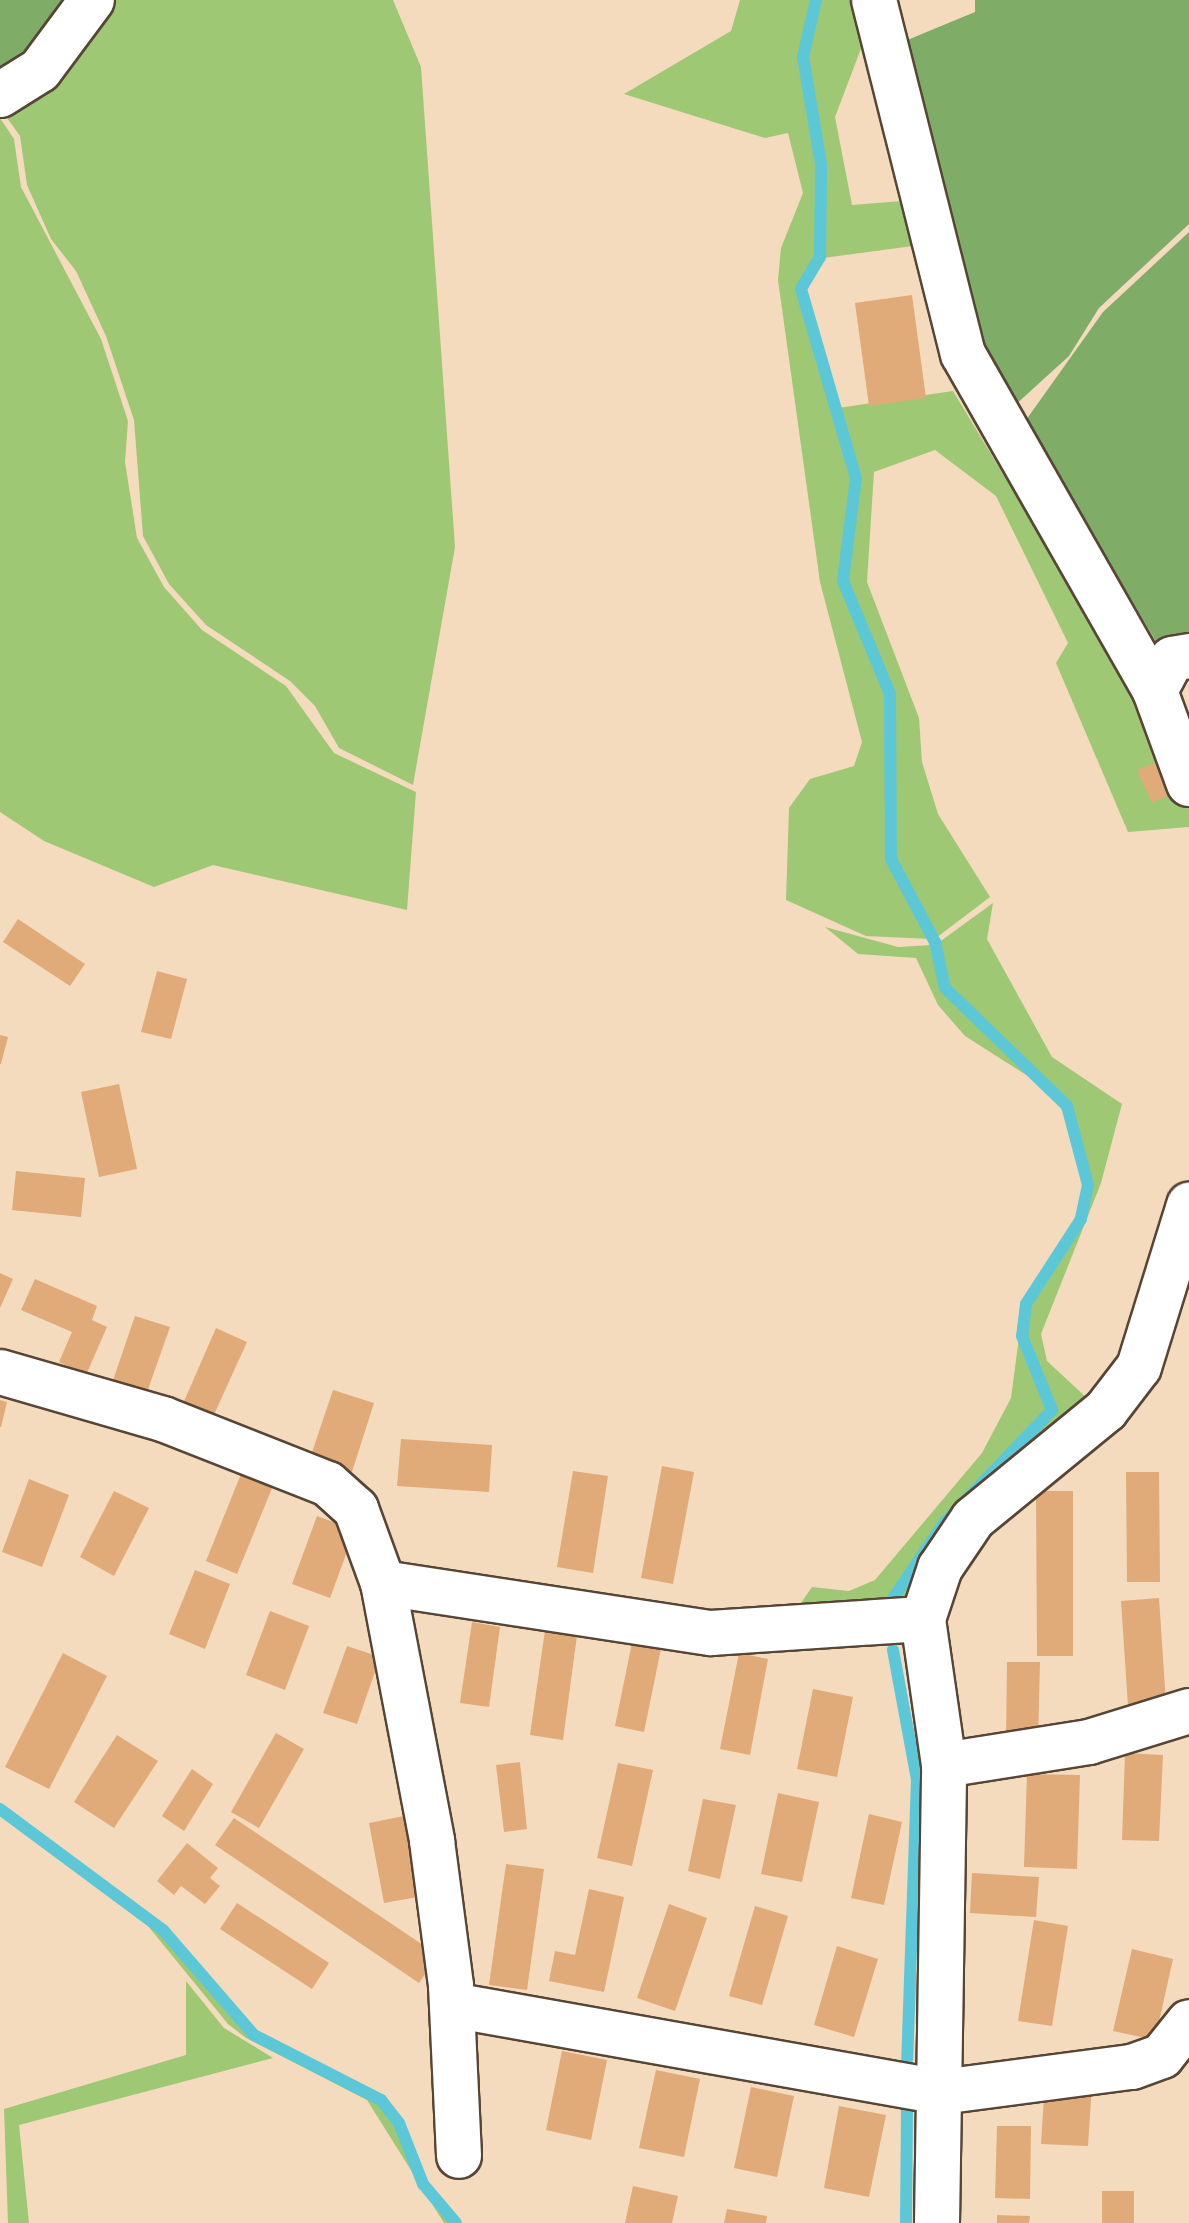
<!DOCTYPE html>
<style>
body{margin:0}
#map{position:relative;width:1189px;height:2223px;overflow:hidden;background:#f4dbbe;font-family:"Old Standard TT",serif}
div>[style]{position:absolute}
[style*='--x']{left:calc(var(--x)*1px);top:calc(var(--y)*1px);width:calc(var(--w)*1px);rotate:calc(var(--a)*1deg)}
.green>*{inset:0;background:#9fc874}
.forest>*{inset:0;background:#7fac66}
.stream>*{height:12px;margin:-6px;padding:0 6px;transform-origin:6px;border-radius:6px;background:#5cc7d7}
.building>*{inset:0;background:#e1aa79}
.roads{filter:drop-shadow(2px 0 #574536) drop-shadow(-2px 0 #574536) drop-shadow(0 2px #574536) drop-shadow(0 -2px #574536)}
.minor>*{height:44px;margin:-22px;padding:0 22px;transform-origin:22px;border-radius:22px;background:#fff}
span{translate:-50% -50%;white-space:nowrap;text-align:center;line-height:1.15;-webkit-text-stroke:6px #fbf7ec;paint-order:stroke}
</style>
<div id="map">
<div class="green">
<i style="clip-path:polygon(95px 0,393px 0,421px 67px,455px 547px,413px 785px,339px 748px,315px 706px,290px 681px,206px 625px,169px 584px,143px 536px,134px 420px,106px 336px,76px 271px,51px 239px,27px 185px,20px 136px,0 108px)"></i>
<i style="clip-path:polygon(740px 0,813px 0,800px 56px,818px 165px,817px 256px,798px 288px,853px 478px,840px 581px,887px 695px,889px 861px,930px 939px,866px 936px,786px 900px,789px 808px,810px 779px,854px 766px,862px 742px,820px 582px,778px 280px,781px 248px,803px 193px,788px 133px,765px 138px,624px 94px,731px 31px)"></i>
<i style="clip-path:polygon(818px 0,853px 0,862px 46px,835px 117px,852px 205px,902px 201px,913px 246px,823px 258px,824px 164px,807px 57px)"></i>
<i style="clip-path:polygon(0 118px,14px 139px,21px 187px,101px 339px,128px 421px,125px 462px,137px 538px,164px 587px,202px 630px,286px 686px,334px 753px,416px 792px,407px 910px,213px 865px,154px 887px,44px 841px,0 812px)"></i>
<i style="clip-path:polygon(953px 391px,1141px 703px,1189px 809px,1189px 827px,1128px 832px,1056px 663px,1068px 643px,996px 496px,935px 450px,874px 472px,867px 582px,919px 718px,922px 762px,938px 814px,990px 897px,936px 938px,894px 859px,893px 694px,847px 581px,859px 477px,838px 408px)"></i>
<i style="clip-path:polygon(993px 903px,987px 939px,1052px 1057px,1122px 1104px,1101px 1183px,1041px 1334px,1047px 1361px,1088px 1399px,914px 1592px,893px 1603px,946px 1525px,1055px 1410px,1025px 1335px,1029px 1306px,1083px 1220px,1092px 1185px,1069px 1104px,948px 987px,938px 943px)"></i>
<i style="clip-path:polygon(825px 927px,898px 947px,932px 945px,943px 990px,1042px 1085px,965px 1036px,938px 1005px,916px 958px,858px 954px)"></i>
<i style="clip-path:polygon(1019px 1337px,1048px 1409px,942px 1521px,887px 1601px,801px 1603px,812px 1587px,849px 1591px,875px 1580px,982px 1453px,1011px 1398px)"></i>
<i style="clip-path:polygon(0 1812px,120px 1894px,179px 1948px,252px 2038px,378px 2102px,397px 2124px,422px 2184px,452px 2223px,444px 2223px,367px 2100px,246px 2038px,228px 2024px,139px 1915px)"></i>
<i style="clip-path:polygon(186px 1981px,224px 2028px,273px 2058px,19px 2125px,29px 2223px,8px 2223px,4px 2109px,186px 2055px)"></i>
</div>
<div class="forest">
<i style="clip-path:polygon(0 0,67px 0,44px 33px,0 72px)"></i>
<i style="clip-path:polygon(975px 0,1189px 0,1189px 224px,1099px 308px,1069px 356px,1012px 408px,983px 355px,900px 43px,975px 12px)"></i>
<i style="clip-path:polygon(1189px 232px,1189px 634px,1155px 640px,1026px 420px,1103px 312px)"></i>
</div>
<div class="stream">
<i style="--x:816;--y:0;--w:58;--a:102.8"></i>
<i style="--x:803;--y:57;--w:109;--a:80.5"></i>
<i style="--x:821;--y:165;--w:92;--a:90.6"></i>
<i style="--x:820;--y:257;--w:37;--a:121"></i>
<i style="--x:801;--y:289;--w:197;--a:73.8"></i>
<i style="--x:856;--y:478;--w:104;--a:97.2"></i>
<i style="--x:843;--y:581;--w:122;--a:67.4"></i>
<i style="--x:890;--y:694;--w:165;--a:89.7"></i>
<i style="--x:891;--y:859;--w:94;--a:62.1"></i>
<i style="--x:935;--y:942;--w:47;--a:77.7"></i>
<i style="--x:945;--y:988;--w:170;--a:44"></i>
<i style="--x:1067;--y:1106;--w:82;--a:75.1"></i>
<i style="--x:1088;--y:1185;--w:35;--a:102"></i>
<i style="--x:1081;--y:1219;--w:101;--a:122.9"></i>
<i style="--x:1026;--y:1304;--w:32;--a:97"></i>
<i style="--x:1022;--y:1336;--w:80;--a:67.9"></i>
<i style="--x:1052;--y:1410;--w:156;--a:133.7"></i>
<i style="--x:944;--y:1523;--w:97;--a:124"></i>
<i style="--x:893;--y:1650;--w:131;--a:79.5"></i>
<i style="--x:917;--y:1779;--w:280;--a:92"></i>
<i style="--x:0;--y:1809;--w:203;--a:36.6"></i>
<i style="--x:163;--y:1930;--w:139;--a:49.1"></i>
<i style="--x:254;--y:2035;--w:143;--a:27.1"></i>
<i style="--x:381;--y:2100;--w:29;--a:52"></i>
<i style="--x:399;--y:2123;--w:66;--a:68.5"></i>
<i style="--x:423;--y:2184;--w:51;--a:49.8"></i>
<i style="--x:906;--y:2223;--w:121;--a:-89.5"></i>
</div>
<div class="building">
<i style="clip-path:polygon(912px 295px,926px 398px,869px 406px,855px 303px)"></i>
<i style="clip-path:polygon(1157px 762px,1171px 794px,1152px 803px,1137px 770px)"></i>
<i style="clip-path:polygon(18px 919px,85px 964px,70px 986px,3px 942px)"></i>
<i style="clip-path:polygon(157px 971px,187px 979px,171px 1039px,141px 1032px)"></i>
<i style="clip-path:polygon(0 1035px,8px 1037px,1px 1064px,0 1064px)"></i>
<i style="clip-path:polygon(119px 1084px,137px 1169px,99px 1177px,81px 1092px)"></i>
<i style="clip-path:polygon(16px 1171px,85px 1178px,81px 1217px,12px 1210px)"></i>
<i style="clip-path:polygon(0 1273px,13px 1279px,0 1308px)"></i>
<i style="clip-path:polygon(35px 1279px,97px 1306px,92px 1320px,107px 1327px,86px 1375px,59px 1362px,72px 1332px,21px 1310px)"></i>
<i style="clip-path:polygon(135px 1316px,170px 1327px,145px 1398px,111px 1386px)"></i>
<i style="clip-path:polygon(216px 1328px,247px 1342px,212px 1419px,182px 1406px)"></i>
<i style="clip-path:polygon(333px 1390px,374px 1403px,350px 1478px,308px 1464px)"></i>
<i style="clip-path:polygon(0 1400px,7px 1402px,1px 1427px,0 1427px)"></i>
<i style="clip-path:polygon(401px 1439px,492px 1445px,489px 1492px,397px 1486px)"></i>
<i style="clip-path:polygon(245px 1464px,277px 1476px,237px 1574px,206px 1561px)"></i>
<i style="clip-path:polygon(662px 1466px,694px 1472px,673px 1584px,641px 1578px)"></i>
<i style="clip-path:polygon(573px 1471px,608px 1476px,593px 1573px,557px 1567px)"></i>
<i style="clip-path:polygon(1126px 1472px,1159px 1472px,1160px 1582px,1127px 1582px)"></i>
<i style="clip-path:polygon(29px 1479px,69px 1495px,42px 1567px,2px 1552px)"></i>
<i style="clip-path:polygon(114px 1491px,149px 1508px,114px 1576px,80px 1557px)"></i>
<i style="clip-path:polygon(1036px 1491px,1073px 1491px,1073px 1656px,1037px 1656px)"></i>
<i style="clip-path:polygon(317px 1516px,355px 1530px,330px 1598px,292px 1584px)"></i>
<i style="clip-path:polygon(195px 1570px,230px 1584px,205px 1649px,169px 1634px)"></i>
<i style="clip-path:polygon(1159px 1598px,1166px 1703px,1128px 1706px,1121px 1601px)"></i>
<i style="clip-path:polygon(270px 1611px,309px 1626px,285px 1690px,246px 1675px)"></i>
<i style="clip-path:polygon(472px 1622px,500px 1627px,489px 1707px,460px 1703px)"></i>
<i style="clip-path:polygon(546px 1623px,578px 1628px,563px 1740px,530px 1735px)"></i>
<i style="clip-path:polygon(634px 1633px,663px 1639px,644px 1732px,615px 1726px)"></i>
<i style="clip-path:polygon(347px 1646px,380px 1657px,357px 1724px,323px 1713px)"></i>
<i style="clip-path:polygon(63px 1653px,107px 1676px,49px 1789px,5px 1767px)"></i>
<i style="clip-path:polygon(739px 1653px,768px 1659px,750px 1755px,720px 1749px)"></i>
<i style="clip-path:polygon(1007px 1662px,1040px 1662px,1038px 1741px,1006px 1741px)"></i>
<i style="clip-path:polygon(813px 1689px,853px 1697px,837px 1777px,797px 1769px)"></i>
<i style="clip-path:polygon(276px 1733px,304px 1749px,259px 1828px,231px 1812px)"></i>
<i style="clip-path:polygon(117px 1735px,158px 1761px,114px 1828px,74px 1802px)"></i>
<i style="clip-path:polygon(1125px 1753px,1163px 1755px,1159px 1841px,1122px 1840px)"></i>
<i style="clip-path:polygon(520px 1762px,527px 1829px,504px 1832px,496px 1765px)"></i>
<i style="clip-path:polygon(618px 1763px,653px 1770px,632px 1866px,597px 1858px)"></i>
<i style="clip-path:polygon(192px 1769px,213px 1784px,184px 1831px,162px 1816px)"></i>
<i style="clip-path:polygon(1027px 1774px,1080px 1775px,1077px 1869px,1024px 1867px)"></i>
<i style="clip-path:polygon(778px 1793px,819px 1802px,802px 1882px,761px 1874px)"></i>
<i style="clip-path:polygon(703px 1799px,736px 1805px,720px 1879px,688px 1871px)"></i>
<i style="clip-path:polygon(414px 1814px,429px 1895px,384px 1903px,369px 1823px)"></i>
<i style="clip-path:polygon(869px 1814px,902px 1822px,884px 1905px,851px 1898px)"></i>
<i style="clip-path:polygon(234px 1818px,438px 1955px,419px 1983px,215px 1845px)"></i>
<i style="clip-path:polygon(187px 1843px,218px 1868px,210px 1878px,220px 1886px,205px 1904px,181px 1886px,174px 1895px,157px 1881px)"></i>
<i style="clip-path:polygon(506px 1864px,544px 1869px,527px 1990px,489px 1985px)"></i>
<i style="clip-path:polygon(972px 1873px,1039px 1877px,1036px 1917px,970px 1913px)"></i>
<i style="clip-path:polygon(589px 1889px,624px 1897px,604px 1992px,549px 1981px,555px 1951px,575px 1955px)"></i>
<i style="clip-path:polygon(237px 1903px,329px 1963px,312px 1989px,220px 1929px)"></i>
<i style="clip-path:polygon(669px 1904px,707px 1918px,675px 2011px,637px 1998px)"></i>
<i style="clip-path:polygon(755px 1906px,788px 1916px,762px 2005px,729px 1996px)"></i>
<i style="clip-path:polygon(1034px 1920px,1068px 1926px,1052px 2026px,1018px 2021px)"></i>
<i style="clip-path:polygon(837px 1946px,878px 1959px,854px 2037px,814px 2025px)"></i>
<i style="clip-path:polygon(1132px 1949px,1173px 1959px,1155px 2040px,1113px 2031px)"></i>
<i style="clip-path:polygon(562px 2051px,607px 2060px,591px 2140px,546px 2130px)"></i>
<i style="clip-path:polygon(656px 2070px,700px 2079px,684px 2157px,639px 2148px)"></i>
<i style="clip-path:polygon(1045px 2081px,1092px 2084px,1088px 2146px,1041px 2144px)"></i>
<i style="clip-path:polygon(751px 2087px,794px 2096px,777px 2177px,734px 2168px)"></i>
<i style="clip-path:polygon(839px 2106px,886px 2115px,869px 2197px,824px 2188px)"></i>
<i style="clip-path:polygon(997px 2126px,1031px 2126px,1030px 2199px,995px 2198px)"></i>
<i style="clip-path:polygon(633px 2186px,678px 2196px,672px 2223px,625px 2223px)"></i>
<i style="clip-path:polygon(1102px 2191px,1134px 2191px,1134px 2223px,1102px 2223px)"></i>
<i style="clip-path:polygon(727px 2209px,767px 2216px,766px 2223px,724px 2223px)"></i>
<i style="clip-path:polygon(997px 2215px,1030px 2216px,1029px 2223px,997px 2223px)"></i>
</div>
<div class="roads">
<div class="minor">
<i style="--x:874;--y:0;--w:365;--a:75.9"></i>
<i style="--x:963;--y:354;--w:388;--a:60.3"></i>
<i style="--x:1155;--y:691;--w:99;--a:69.9"></i>
<i style="--x:0;--y:95;--w:47;--a:-32"></i>
<i style="--x:40;--y:70;--w:87;--a:-53.4"></i>
<i style="--x:1155;--y:691;--w:36;--a:-62"></i>
<i style="--x:1172;--y:659;--w:17;--a:-10"></i>
<i style="--x:0;--y:1372;--w:170;--a:16.1"></i>
<i style="--x:163;--y:1419;--w:177;--a:21.5"></i>
<i style="--x:328;--y:1484;--w:38;--a:42"></i>
<i style="--x:356;--y:1509;--w:79;--a:70"></i>
<i style="--x:383;--y:1583;--w:263;--a:79.2"></i>
<i style="--x:432;--y:1841;--w:146;--a:82.5"></i>
<i style="--x:451;--y:1986;--w:170;--a:87.3"></i>
<i style="--x:383;--y:1583;--w:332;--a:8.7"></i>
<i style="--x:711;--y:1633;--w:212;--a:-3.8"></i>
<i style="--x:944;--y:1765;--w:147;--a:-9"></i>
<i style="--x:1089;--y:1742;--w:105;--a:-17.2"></i>
<i style="--x:452;--y:2005;--w:497;--a:10.1"></i>
<i style="--x:941;--y:2092;--w:193;--a:-7.5"></i>
<i style="--x:1132;--y:2067;--w:32;--a:-20"></i>
<i style="--x:1162;--y:2056;--w:43;--a:-51.5"></i>
<i style="--x:937;--y:2223;--w:458;--a:-89.1"></i>
<i style="--x:944;--y:1765;--w:148;--a:-98.2"></i>
<i style="--x:923;--y:1619;--w:54;--a:-71.6"></i>
<i style="--x:940;--y:1568;--w:59;--a:-56"></i>
<i style="--x:973;--y:1519;--w:172;--a:-39.3"></i>
<i style="--x:1106;--y:1410;--w:54;--a:-52.5"></i>
<i style="--x:1139;--y:1367;--w:170;--a:-72.8"></i>
</div>
</div>
</div>
